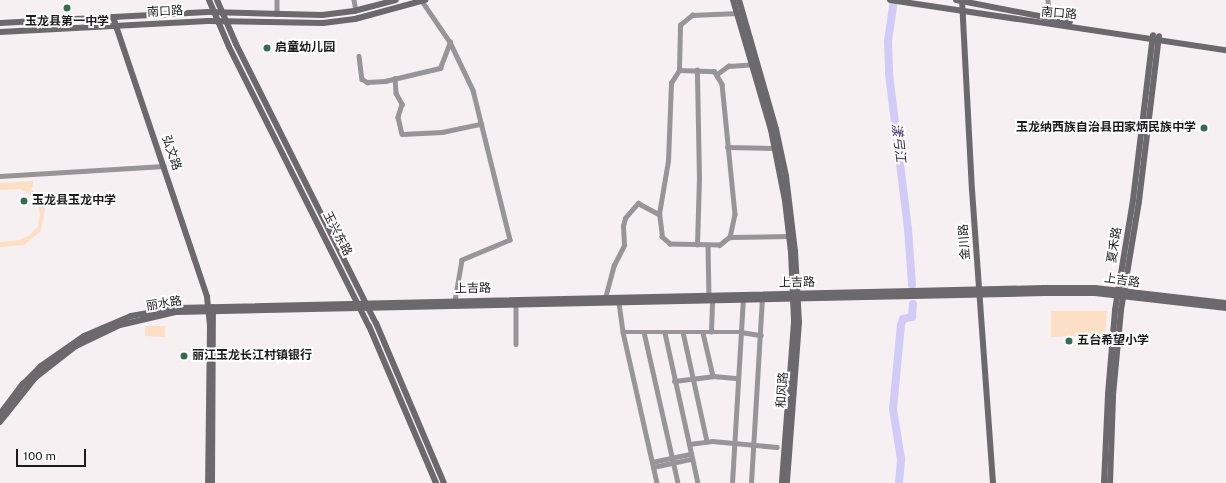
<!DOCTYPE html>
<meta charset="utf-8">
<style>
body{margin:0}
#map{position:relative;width:1226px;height:483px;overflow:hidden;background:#f7f0f2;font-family:"Public Sans","Noto Sans SC",sans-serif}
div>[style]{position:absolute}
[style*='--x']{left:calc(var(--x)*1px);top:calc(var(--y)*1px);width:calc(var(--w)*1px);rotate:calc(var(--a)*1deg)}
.green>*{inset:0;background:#fcdfc4}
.river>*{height:8px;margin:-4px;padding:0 4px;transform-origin:4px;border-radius:4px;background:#d2cbf8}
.street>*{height:4.5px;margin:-2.25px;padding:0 2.25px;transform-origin:2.25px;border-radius:2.25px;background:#979597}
.secondary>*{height:6px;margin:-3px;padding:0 3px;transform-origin:3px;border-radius:3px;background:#6c696c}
.dots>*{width:11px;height:11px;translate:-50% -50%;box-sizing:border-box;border:2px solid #fff;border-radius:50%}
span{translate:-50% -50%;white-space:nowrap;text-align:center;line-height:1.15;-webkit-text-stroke:4px #fff;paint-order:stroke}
.street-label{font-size:12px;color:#1c1a1b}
.poi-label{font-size:12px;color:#1c1a1b;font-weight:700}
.left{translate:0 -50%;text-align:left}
.right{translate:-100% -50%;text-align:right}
.water-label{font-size:13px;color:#3b296a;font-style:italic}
.scale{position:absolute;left:16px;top:449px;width:70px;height:18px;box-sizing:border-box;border:2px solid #1c1a1b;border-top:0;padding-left:5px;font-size:12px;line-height:14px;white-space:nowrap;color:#1c1a1b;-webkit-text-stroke:3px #fff;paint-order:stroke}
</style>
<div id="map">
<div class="green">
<i style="clip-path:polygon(33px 181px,33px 187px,30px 188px,40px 197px,45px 209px,41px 231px,24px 245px,0 247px,0 242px,19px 240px,30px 235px,38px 226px,40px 214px,37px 202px,31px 195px,20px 189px,0 190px,0 183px)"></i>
<i style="clip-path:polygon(1051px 311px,1107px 311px,1105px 335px,1051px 337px)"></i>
<i style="clip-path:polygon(145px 326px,165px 326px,165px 337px,145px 336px)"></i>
</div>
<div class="river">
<i style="--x:894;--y:0;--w:41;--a:98.3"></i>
<i style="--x:888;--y:41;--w:33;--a:88"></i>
<i style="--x:889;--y:74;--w:156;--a:83"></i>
<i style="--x:908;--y:229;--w:56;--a:85.9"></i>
<i style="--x:899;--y:483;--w:24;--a:-85"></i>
<i style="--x:901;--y:459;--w:51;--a:-99.1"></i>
<i style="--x:893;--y:409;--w:84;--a:-84.6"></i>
<i style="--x:901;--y:325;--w:6;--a:-72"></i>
<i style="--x:903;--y:319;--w:9;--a:-13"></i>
<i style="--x:912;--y:317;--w:13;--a:-86"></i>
</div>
<div class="street">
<i style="--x:277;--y:0;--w:14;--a:90"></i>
<i style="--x:354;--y:0;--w:10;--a:79"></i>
<i style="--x:1048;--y:0;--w:17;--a:87"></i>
<i style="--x:422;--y:1;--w:50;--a:55.7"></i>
<i style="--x:450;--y:42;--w:53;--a:64.4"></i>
<i style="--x:473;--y:90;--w:154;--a:76.1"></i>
<i style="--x:510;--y:240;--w:52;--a:157.4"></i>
<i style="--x:462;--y:260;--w:42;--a:99.7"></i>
<i style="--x:359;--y:56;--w:23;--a:83"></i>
<i style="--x:362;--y:79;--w:6;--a:31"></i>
<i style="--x:367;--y:82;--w:18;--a:-3"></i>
<i style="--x:385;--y:81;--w:57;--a:-13.3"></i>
<i style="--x:440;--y:68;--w:28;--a:-69"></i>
<i style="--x:679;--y:70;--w:35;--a:2"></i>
<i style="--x:714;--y:71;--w:15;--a:58"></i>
<i style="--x:722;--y:84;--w:131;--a:84.3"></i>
<i style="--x:735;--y:214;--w:24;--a:102"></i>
<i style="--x:730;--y:237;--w:13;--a:141"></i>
<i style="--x:720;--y:245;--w:50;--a:-178.9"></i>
<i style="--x:670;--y:244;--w:11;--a:-139"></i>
<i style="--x:662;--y:237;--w:23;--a:-97"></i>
<i style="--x:659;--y:214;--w:54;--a:-80.4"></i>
<i style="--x:668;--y:161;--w:78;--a:-87.8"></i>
<i style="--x:671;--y:83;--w:15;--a:-58"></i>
<i style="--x:679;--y:70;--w:45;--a:-88.7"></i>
<i style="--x:680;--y:25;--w:16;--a:-40"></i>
<i style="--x:692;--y:15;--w:46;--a:-2.5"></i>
<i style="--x:717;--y:74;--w:14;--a:-36"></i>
<i style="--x:728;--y:66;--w:26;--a:-4"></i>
<i style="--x:395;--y:78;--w:15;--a:86"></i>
<i style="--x:396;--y:93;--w:13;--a:61"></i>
<i style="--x:402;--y:104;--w:14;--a:107"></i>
<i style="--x:398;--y:117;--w:17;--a:77"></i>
<i style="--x:402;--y:134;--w:40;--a:-2.9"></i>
<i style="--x:442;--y:132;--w:40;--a:-12"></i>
<i style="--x:727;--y:147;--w:48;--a:1.2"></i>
<i style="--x:0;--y:176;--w:164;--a:-3.5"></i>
<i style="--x:730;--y:237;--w:59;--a:-1"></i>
<i style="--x:697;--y:245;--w:66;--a:-88.3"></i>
<i style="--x:699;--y:179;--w:109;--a:-91.1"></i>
<i style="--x:708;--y:245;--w:51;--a:88.9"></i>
<i style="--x:605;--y:298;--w:34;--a:-75"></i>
<i style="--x:614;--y:265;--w:22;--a:-63"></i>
<i style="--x:624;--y:245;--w:19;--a:-93"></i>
<i style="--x:623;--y:226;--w:8;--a:-76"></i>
<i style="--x:625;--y:218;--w:20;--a:-49"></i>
<i style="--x:638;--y:203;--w:24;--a:28"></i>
<i style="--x:619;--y:303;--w:29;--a:82"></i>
<i style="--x:623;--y:332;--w:155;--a:77.3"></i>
<i style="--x:516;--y:305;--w:39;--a:90"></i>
<i style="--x:623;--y:332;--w:118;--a:0"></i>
<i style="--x:741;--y:332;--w:20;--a:9"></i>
<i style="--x:644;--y:332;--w:155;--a:77.3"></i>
<i style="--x:683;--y:332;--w:112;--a:77.6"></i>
<i style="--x:711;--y:332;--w:31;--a:-88"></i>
<i style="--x:665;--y:333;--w:154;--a:77.6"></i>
<i style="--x:703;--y:333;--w:44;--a:76.9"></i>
<i style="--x:674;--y:381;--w:39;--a:-7"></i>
<i style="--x:713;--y:376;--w:25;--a:5"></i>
<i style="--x:689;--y:444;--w:23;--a:-7"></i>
<i style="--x:712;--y:441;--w:65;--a:5.3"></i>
<i style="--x:652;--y:462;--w:40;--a:-12"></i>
<i style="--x:653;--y:467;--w:40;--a:-12"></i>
<i style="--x:732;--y:483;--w:183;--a:-86.6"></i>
<i style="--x:751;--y:483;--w:183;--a:-86.6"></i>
</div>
<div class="secondary">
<i style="--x:209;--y:0;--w:51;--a:66.9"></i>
<i style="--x:229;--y:47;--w:312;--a:63.4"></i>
<i style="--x:369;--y:326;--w:171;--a:66.9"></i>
<i style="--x:217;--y:0;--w:48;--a:66.6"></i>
<i style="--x:236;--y:44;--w:312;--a:63.4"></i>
<i style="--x:376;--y:323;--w:174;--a:67"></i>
<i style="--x:733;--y:0;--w:135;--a:73.7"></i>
<i style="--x:771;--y:130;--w:72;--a:78.8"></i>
<i style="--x:785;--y:201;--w:51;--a:83.3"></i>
<i style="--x:791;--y:252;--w:70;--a:87.5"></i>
<i style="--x:794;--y:322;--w:161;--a:94.3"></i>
<i style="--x:739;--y:0;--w:134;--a:74"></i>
<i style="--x:776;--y:129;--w:48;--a:78"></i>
<i style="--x:786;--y:176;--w:76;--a:83.2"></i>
<i style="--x:795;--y:251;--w:71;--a:86.8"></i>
<i style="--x:799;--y:322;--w:161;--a:94.3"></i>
<i style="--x:890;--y:0;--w:340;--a:8.5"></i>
<i style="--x:956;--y:0;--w:116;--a:10.9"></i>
<i style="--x:962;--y:0;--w:190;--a:87"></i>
<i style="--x:972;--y:190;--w:294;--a:85.9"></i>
<i style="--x:113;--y:17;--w:295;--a:71.4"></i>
<i style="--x:207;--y:297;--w:29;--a:84"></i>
<i style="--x:210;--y:326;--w:157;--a:90.7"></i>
<i style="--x:0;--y:23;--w:208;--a:-3"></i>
<i style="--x:208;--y:12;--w:114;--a:1.5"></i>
<i style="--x:322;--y:15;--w:32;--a:-7"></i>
<i style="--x:354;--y:11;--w:43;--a:-14.7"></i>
<i style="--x:0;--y:32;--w:208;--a:-3"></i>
<i style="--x:208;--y:21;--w:115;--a:1"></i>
<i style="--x:323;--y:23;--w:32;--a:-7"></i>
<i style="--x:355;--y:19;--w:73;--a:-15.2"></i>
<i style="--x:0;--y:414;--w:38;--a:-53"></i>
<i style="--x:23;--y:384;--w:25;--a:-45"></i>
<i style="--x:41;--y:366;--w:52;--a:-34.9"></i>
<i style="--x:84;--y:336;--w:51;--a:-23.1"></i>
<i style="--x:131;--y:316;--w:46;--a:-10.1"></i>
<i style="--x:176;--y:308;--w:868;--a:-1.32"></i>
<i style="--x:1044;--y:288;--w:51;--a:0"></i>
<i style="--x:1095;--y:288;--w:132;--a:6.5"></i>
<i style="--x:0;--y:422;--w:56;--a:-51.5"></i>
<i style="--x:35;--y:378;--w:52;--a:-38"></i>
<i style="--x:76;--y:346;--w:49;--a:-25.5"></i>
<i style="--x:120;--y:325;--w:57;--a:-13.1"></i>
<i style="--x:176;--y:312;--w:868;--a:-1.25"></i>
<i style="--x:1044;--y:293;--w:51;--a:0"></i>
<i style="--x:1095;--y:293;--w:132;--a:6.5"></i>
<i style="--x:212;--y:483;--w:176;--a:-89.7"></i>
<i style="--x:1104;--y:483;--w:89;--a:-87.4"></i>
<i style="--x:1108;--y:394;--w:84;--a:-85.2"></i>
<i style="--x:1115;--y:310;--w:111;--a:-80.7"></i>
<i style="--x:1133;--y:200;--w:166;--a:-83.1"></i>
<i style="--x:1110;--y:483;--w:88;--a:-88"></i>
<i style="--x:1113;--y:395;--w:85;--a:-84.6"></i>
<i style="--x:1121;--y:310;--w:110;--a:-80.6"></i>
<i style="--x:1139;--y:201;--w:166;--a:-83.1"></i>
</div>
<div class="dots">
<i style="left:67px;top:8px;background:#346b51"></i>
<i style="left:267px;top:48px;background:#346b51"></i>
<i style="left:1204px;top:128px;background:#346b51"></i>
<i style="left:24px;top:201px;background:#346b51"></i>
<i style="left:1069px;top:341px;background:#346b51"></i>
<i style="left:184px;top:356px;background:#346b51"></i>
</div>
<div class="street-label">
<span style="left:165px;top:12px;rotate:-3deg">南口路</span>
<span style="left:1059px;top:14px;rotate:5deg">南口路</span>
<span style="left:171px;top:153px;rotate:71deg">弘文路</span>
<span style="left:337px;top:234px;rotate:63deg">玉兴东路</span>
<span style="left:965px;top:242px;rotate:-94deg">金川路</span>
<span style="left:1115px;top:245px;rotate:-81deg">夏禾路</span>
<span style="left:1122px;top:281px;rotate:8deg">上吉路</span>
<span style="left:797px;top:283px;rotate:-1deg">上吉路</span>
<span style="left:473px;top:289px;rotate:-1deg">上吉路</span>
<span style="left:164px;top:304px;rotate:-9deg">丽水路</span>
<span style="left:783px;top:390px;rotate:-86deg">和风路</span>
</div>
<div class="poi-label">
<span style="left:67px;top:22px">玉龙县第一中学</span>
<span class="left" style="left:275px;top:48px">启童幼儿园</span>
<span class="right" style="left:1196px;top:128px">玉龙纳西族自治县田家炳民族中学</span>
<span class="left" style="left:32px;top:201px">玉龙县玉龙中学</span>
<span class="left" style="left:1077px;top:341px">五台希望小学</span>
<span class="left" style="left:192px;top:356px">丽江玉龙长江村镇银行</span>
</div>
<div class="water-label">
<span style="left:898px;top:143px;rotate:83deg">漾弓江</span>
</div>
<div class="scale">100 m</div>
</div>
